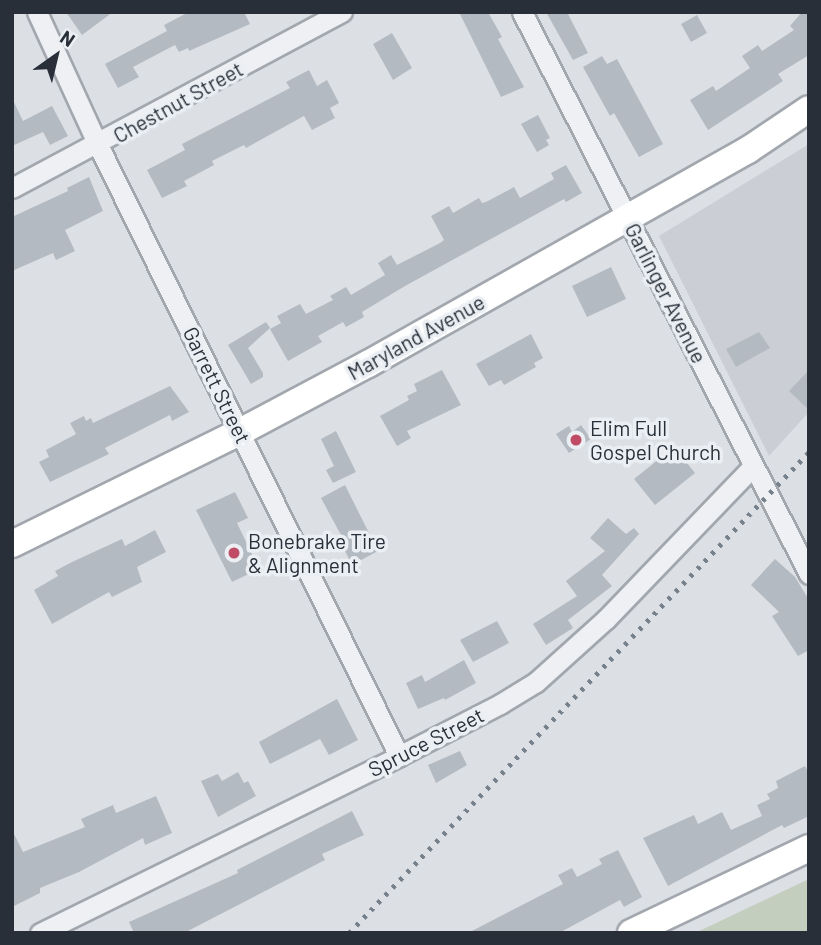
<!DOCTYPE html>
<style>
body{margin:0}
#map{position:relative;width:821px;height:945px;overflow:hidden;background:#dce0e5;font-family:Barlow,sans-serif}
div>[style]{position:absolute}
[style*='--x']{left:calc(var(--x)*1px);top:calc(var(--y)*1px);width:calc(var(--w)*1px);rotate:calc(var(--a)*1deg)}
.built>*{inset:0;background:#cbcfd5}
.green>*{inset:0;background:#c3cebe}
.building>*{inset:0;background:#b4bac1}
.roads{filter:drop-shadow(2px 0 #a2a7ae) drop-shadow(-2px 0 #a2a7ae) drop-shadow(0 2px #a2a7ae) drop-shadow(0 -2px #a2a7ae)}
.street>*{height:19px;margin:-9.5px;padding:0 9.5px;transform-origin:9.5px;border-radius:9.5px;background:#eef0f3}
.secondary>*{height:26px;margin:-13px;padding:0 13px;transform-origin:13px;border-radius:13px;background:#fff}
.rail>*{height:5px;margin-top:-2.5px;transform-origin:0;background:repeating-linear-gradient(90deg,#77818c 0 3.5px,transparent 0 10.5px)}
.dots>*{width:19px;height:19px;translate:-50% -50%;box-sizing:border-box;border:4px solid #ebeff3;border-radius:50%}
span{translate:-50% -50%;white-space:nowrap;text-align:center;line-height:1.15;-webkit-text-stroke:7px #ebeff3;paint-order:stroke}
.street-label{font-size:21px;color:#282f39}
.poi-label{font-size:21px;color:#282f39}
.left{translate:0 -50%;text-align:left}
.frame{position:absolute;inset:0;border:14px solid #282f39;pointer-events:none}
.north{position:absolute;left:21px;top:21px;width:70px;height:70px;-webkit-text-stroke:5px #ebeff3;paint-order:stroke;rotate:34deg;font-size:19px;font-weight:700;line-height:28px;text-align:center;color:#282f39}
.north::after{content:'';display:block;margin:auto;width:24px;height:32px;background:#282f39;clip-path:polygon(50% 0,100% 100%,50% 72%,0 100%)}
</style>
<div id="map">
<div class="built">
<i style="clip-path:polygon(809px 144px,809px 412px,769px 456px,659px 236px)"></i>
</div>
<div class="green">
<i style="clip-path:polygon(809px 879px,809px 933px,695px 933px)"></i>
</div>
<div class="building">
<i style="clip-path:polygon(66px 12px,113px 12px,82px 35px)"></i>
<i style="clip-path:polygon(189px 12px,244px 12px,250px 24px,189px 51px,188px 48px,179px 52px,175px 45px,133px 67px,139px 77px,118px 88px,105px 64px,167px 31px,164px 25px)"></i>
<i style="clip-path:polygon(459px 12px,488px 12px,502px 37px,498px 39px,524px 87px,501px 97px)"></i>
<i style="clip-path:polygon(546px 12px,567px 12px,588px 53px,573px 60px)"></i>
<i style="clip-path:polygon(802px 12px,809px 12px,809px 55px,778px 74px,783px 81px,708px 130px,690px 100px,713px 86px,716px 91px,750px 68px,742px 56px,758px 45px,762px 51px,794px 30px,790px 26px)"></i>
<i style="clip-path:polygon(697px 15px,707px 33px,691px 42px,681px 24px)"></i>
<i style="clip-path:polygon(392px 33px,412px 68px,393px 80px,373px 44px)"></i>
<i style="clip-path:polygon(602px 56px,607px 64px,617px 59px,663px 144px,639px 157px,614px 113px,610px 116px,583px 67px)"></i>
<i style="clip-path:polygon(309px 70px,317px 86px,327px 80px,339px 103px,330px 108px,335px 118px,312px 130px,304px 116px,246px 148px,244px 145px,212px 161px,214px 165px,184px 181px,187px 186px,162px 198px,147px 170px,185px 150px,182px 144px,290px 88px,286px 82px)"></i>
<i style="clip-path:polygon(12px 98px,23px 121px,52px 106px,68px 136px,50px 145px,43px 132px,12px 146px)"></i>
<i style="clip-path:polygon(538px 115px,550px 138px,546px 140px,549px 145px,537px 152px,521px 124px)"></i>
<i style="clip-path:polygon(566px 165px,582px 193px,566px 202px,564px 199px,405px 286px,362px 312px,364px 317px,346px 327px,343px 322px,318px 336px,322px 342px,288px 361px,270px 329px,281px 323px,277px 316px,300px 304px,306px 314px,333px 300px,330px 296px,346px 287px,351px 295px,385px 275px,378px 263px,391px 255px,397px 265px,440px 243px,444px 240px,431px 216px,449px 206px,453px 213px,479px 198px,482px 203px,486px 202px,514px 187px,520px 198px,554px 179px,551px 173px)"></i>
<i style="clip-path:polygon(89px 177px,103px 211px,65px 230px,75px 251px,56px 260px,53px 253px,12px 271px,12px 217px,68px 191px,67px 188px)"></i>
<i style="clip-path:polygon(611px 267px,626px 299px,587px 317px,572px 286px)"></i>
<i style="clip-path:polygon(266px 322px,270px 328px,248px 348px,263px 373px,263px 377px,251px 384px,228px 345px)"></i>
<i style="clip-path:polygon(759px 332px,770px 348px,736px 367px,726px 349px)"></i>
<i style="clip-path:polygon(531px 334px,543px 358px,534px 363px,536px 367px,504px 385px,501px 380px,489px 386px,476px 364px)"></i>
<i style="clip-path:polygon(442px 370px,461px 405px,407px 431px,411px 438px,397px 446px,380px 416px,409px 400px,407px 396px,417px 391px,414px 384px)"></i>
<i style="clip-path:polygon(809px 370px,809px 410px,789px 391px)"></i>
<i style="clip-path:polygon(170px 386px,189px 412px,172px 421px,170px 415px,105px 448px,109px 454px,50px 482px,39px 462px,49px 457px,46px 450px,76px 434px,70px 423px,84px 416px,86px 421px,91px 418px,93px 423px)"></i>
<i style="clip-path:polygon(581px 425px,591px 439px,569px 453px,556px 434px,569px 426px,572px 432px)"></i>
<i style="clip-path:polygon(336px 431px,356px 472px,333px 483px,326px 470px,334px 466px,321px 439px)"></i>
<i style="clip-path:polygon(674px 447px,695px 473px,655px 505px,634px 479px)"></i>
<i style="clip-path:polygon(345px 485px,378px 551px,352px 565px,338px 537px,341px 535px,321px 498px)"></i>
<i style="clip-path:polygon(235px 492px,248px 518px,237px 523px,259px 569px,232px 582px,196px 510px)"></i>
<i style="clip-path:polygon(608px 518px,626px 534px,634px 528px,639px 534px,602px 575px,612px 586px,568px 620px,573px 628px,546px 645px,533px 624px,577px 596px,566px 581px,605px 551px,590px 538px)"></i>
<i style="clip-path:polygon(155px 530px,166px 552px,137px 567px,142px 582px,112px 597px,109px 592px,52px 624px,34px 590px,58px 576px,55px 571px,72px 562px,122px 539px,125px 546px)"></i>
<i style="clip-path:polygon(775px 559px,795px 577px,809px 600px,809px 650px,798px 656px,772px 616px,779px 612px,751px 585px)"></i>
<i style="clip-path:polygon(497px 621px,509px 643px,473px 662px,460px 640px)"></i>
<i style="clip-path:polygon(464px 660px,476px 683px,445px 700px,444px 698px,418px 709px,406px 683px,422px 675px,425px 682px)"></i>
<i style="clip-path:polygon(337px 699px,358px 740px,329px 755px,320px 739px,270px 764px,259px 742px)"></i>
<i style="clip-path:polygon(460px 751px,467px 765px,436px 783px,428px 765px)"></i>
<i style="clip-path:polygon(805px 766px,809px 774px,809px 816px,784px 828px,782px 825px,668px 886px,643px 838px,694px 815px,698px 824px,722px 812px,731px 830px,762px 816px,757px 805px,770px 799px,767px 794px,778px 788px,776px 781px)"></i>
<i style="clip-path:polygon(238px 772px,244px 783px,248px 781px,256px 796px,218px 817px,201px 781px,218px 774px,222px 781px)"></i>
<i style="clip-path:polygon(156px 796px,172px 833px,145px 845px,143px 838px,79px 872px,40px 888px,40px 893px,12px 907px,12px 830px,23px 852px,85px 827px,81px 819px,113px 805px,116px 813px)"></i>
<i style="clip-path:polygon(352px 811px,364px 835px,322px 854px,325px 860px,184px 933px,134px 933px,129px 922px,238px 873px,237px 870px)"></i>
<i style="clip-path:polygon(618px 850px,642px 897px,624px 907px,620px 900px,559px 933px,468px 933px,563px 884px,558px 875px,572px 868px,577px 877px,602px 864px,599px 859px)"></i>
</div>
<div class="roads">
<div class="street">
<i style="--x:37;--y:12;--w:146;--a:65.4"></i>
<i style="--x:98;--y:145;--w:681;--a:63.77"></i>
<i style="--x:522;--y:12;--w:631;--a:62.95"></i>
<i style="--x:12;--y:188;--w:374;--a:-28.1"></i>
<i style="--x:40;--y:933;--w:400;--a:-26.2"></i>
<i style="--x:399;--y:756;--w:114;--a:-27.2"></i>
<i style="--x:500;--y:704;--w:42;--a:-31.4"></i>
<i style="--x:536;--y:682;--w:94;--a:-42"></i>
<i style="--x:606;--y:619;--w:212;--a:-46.1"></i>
</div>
<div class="secondary">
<i style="--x:12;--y:544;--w:254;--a:-26.2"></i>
<i style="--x:240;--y:432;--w:145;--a:-28"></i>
<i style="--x:368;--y:364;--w:436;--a:-29.4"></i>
<i style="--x:748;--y:150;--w:73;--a:-33.9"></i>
<i style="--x:631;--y:933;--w:197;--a:-25.5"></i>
</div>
</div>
<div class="rail">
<i style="--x:349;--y:933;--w:666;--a:-46.28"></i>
</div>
<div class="dots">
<i style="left:576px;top:440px;background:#bf4c64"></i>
<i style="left:234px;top:553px;background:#bf4c64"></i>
</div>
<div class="street-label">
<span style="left:178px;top:102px;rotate:-29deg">Chestnut Street</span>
<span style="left:666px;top:293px;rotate:63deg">Garlinger Avenue</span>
<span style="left:416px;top:337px;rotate:-29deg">Maryland Avenue</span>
<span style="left:217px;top:385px;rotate:64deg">Garrett Street</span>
<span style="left:426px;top:742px;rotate:-27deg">Spruce Street</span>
</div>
<div class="poi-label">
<span class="left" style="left:590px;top:440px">Elim Full<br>Gospel Church</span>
<span class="left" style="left:248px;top:553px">Bonebrake Tire<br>&amp; Alignment</span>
</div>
<div class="frame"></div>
<div class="north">N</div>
</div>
